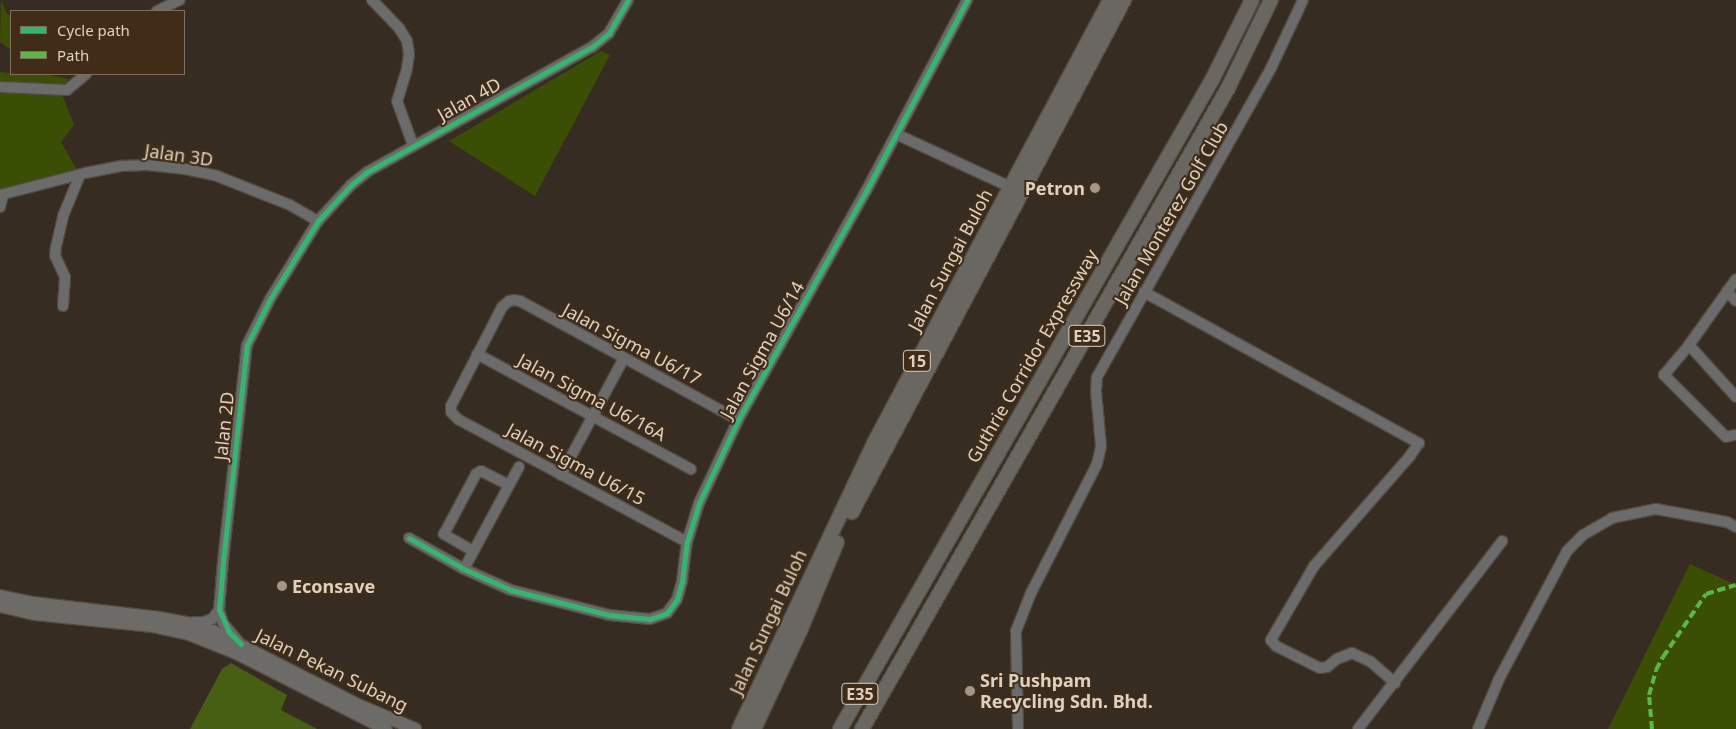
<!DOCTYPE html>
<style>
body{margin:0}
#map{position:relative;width:1736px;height:729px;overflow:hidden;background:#372c21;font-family:"Noto Sans",sans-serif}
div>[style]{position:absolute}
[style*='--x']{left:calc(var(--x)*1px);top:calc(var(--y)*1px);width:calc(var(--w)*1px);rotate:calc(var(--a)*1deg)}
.green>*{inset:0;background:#3a4f04}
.forest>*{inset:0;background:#475f12}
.roads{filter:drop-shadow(1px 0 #534a40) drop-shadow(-1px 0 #534a40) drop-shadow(0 1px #534a40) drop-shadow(0 -1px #534a40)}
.minor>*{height:10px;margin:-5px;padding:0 5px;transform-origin:5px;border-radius:5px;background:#6b6b6b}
.major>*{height:12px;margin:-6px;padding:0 6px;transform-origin:6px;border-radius:6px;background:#6d6b68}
.highway>*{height:14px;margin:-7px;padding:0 7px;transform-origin:7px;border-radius:7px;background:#6a6762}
.quiet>*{height:4px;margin-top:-2px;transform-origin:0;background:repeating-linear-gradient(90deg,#58b947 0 8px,transparent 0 12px)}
.cycleway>*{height:5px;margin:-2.5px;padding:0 2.5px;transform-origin:2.5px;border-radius:2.5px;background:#33b770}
.dots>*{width:14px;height:14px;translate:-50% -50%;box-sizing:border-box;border:2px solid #412d17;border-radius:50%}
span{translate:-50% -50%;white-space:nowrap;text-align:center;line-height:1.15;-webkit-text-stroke:4px #412d17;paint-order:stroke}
.shield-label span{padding:1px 4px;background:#412d17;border:1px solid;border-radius:4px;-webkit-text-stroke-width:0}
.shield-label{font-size:16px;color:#ddd1c4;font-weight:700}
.street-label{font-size:18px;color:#ddd1c4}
.poi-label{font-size:18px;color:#ddd1c4;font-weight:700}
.right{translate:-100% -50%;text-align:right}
.left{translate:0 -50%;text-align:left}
.legend{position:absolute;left:10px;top:10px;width:175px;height:65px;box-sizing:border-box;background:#412d17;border:1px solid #7f6f5c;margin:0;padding:6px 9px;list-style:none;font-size:15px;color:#ddd1c4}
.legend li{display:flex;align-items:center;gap:10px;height:25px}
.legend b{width:25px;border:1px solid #7f6f5c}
</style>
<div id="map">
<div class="green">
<i style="clip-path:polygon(1px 0,7px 14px,11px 16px,11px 50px,0 42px)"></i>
<i style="clip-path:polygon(601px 51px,610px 55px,535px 196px,449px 141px)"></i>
<i style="clip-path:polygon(0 72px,27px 75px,44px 74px,69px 79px,63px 89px,0 83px)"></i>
<i style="clip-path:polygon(0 90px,62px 94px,74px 125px,61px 142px,77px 170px,0 189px)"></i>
<i style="clip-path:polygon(1690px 564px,1736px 585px,1736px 729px,1608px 729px)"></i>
</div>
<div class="forest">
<i style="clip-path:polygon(231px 663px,287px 695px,281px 710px,317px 729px,190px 729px,222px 669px)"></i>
</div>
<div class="roads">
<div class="minor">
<i style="--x:372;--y:0;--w:39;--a:46"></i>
<i style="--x:399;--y:28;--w:15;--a:58"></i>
<i style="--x:407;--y:41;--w:13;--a:81"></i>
<i style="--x:409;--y:54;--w:15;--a:98"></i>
<i style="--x:407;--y:69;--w:34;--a:107"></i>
<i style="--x:397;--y:101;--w:47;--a:70"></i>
<i style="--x:157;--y:11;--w:25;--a:-26"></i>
<i style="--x:0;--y:87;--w:67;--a:2.6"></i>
<i style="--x:67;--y:90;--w:25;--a:-40"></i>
<i style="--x:896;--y:134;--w:126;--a:24.9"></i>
<i style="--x:0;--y:195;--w:88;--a:-14.5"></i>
<i style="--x:85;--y:173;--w:38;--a:-11"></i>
<i style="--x:122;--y:166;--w:25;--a:-2"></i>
<i style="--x:147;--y:165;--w:38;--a:6"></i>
<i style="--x:185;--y:169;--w:33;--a:12"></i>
<i style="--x:217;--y:176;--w:79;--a:21.7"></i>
<i style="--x:290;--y:205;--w:32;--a:30"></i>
<i style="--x:0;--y:207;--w:12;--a:-76"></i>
<i style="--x:1727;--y:291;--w:13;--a:48"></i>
<i style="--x:1144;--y:292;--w:314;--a:28.8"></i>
<i style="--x:1419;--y:443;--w:16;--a:125"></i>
<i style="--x:1410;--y:456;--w:146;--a:131.1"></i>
<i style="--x:1314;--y:566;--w:86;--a:120.2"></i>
<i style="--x:1271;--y:640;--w:8;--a:50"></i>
<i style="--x:1276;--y:646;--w:49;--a:26.6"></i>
<i style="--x:1320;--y:668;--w:7;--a:-8"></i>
<i style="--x:1327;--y:667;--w:13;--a:-39"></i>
<i style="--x:1337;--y:659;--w:16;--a:-22"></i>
<i style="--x:1352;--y:653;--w:21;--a:25"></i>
<i style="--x:1371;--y:662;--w:32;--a:41"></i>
<i style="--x:63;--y:306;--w:29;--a:-86"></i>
<i style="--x:65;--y:277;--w:23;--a:-115"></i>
<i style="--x:55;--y:256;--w:9;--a:-84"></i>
<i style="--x:56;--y:247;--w:32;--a:-77"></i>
<i style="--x:63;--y:216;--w:44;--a:-67.5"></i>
<i style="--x:1689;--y:345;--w:70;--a:47.9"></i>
<i style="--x:477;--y:354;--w:243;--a:28.3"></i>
<i style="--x:1734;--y:435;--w:8;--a:166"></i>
<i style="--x:1726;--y:437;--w:88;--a:-135"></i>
<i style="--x:1664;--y:375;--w:39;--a:-50"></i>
<i style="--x:1689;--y:345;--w:81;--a:-54.5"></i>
<i style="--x:561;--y:475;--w:133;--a:-61.7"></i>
<i style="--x:409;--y:538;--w:63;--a:29.4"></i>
<i style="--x:464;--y:569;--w:51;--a:24.1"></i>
<i style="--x:511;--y:590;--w:101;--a:14.3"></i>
<i style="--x:609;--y:615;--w:41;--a:5.6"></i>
<i style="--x:650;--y:619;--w:18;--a:-19"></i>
<i style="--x:667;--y:613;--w:17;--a:-54"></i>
<i style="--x:677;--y:599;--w:19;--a:-74"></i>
<i style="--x:682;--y:581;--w:39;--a:-83"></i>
<i style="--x:687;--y:542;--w:41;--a:-72.9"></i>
<i style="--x:699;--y:503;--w:92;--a:-64.8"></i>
<i style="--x:738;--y:420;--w:262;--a:-60.8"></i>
<i style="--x:866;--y:191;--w:216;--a:-62.1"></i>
<i style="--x:687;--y:542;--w:259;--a:-151.8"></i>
<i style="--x:459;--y:420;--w:11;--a:-135"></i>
<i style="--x:451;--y:412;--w:6;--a:-90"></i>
<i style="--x:451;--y:406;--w:111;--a:-62.7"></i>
<i style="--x:502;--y:307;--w:9;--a:-41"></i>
<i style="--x:509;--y:301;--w:5;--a:-11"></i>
<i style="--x:514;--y:300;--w:6;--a:9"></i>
<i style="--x:520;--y:301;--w:248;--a:28.6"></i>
<i style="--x:473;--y:551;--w:34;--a:-150"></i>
<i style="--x:444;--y:534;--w:68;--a:-61.9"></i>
<i style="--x:476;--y:474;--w:6;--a:-31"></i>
<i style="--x:481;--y:471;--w:31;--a:27"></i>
<i style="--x:464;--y:569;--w:116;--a:-61.7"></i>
<i style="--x:193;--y:622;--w:11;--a:0"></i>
<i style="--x:204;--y:622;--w:9;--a:-21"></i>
<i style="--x:212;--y:619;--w:11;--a:-52"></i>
<i style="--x:238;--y:641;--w:23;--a:-130"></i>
<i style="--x:223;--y:623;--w:14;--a:-107"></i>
<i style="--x:219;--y:610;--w:49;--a:-85.3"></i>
<i style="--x:223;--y:561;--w:217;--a:-83.7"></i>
<i style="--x:247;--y:345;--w:51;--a:-63.4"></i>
<i style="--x:270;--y:299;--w:92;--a:-58.4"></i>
<i style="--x:318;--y:221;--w:49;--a:-47.5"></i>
<i style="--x:351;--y:185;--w:21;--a:-39"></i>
<i style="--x:367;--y:172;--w:257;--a:-29.1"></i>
<i style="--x:592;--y:47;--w:22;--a:-39"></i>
<i style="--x:609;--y:33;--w:38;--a:-60"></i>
<i style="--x:1018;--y:729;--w:98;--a:-91.2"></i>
<i style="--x:1016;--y:631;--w:41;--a:-68.5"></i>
<i style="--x:1031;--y:593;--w:145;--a:-62.9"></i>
<i style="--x:1097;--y:464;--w:18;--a:-77"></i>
<i style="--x:1101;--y:446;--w:55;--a:-95.2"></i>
<i style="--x:1096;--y:391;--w:14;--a:-86"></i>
<i style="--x:1097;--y:377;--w:355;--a:-60.6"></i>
<i style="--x:1271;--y:68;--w:75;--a:-64.8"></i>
<i style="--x:1358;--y:729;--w:237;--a:-52.5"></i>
<i style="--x:1478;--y:729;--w:54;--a:-67.2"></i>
<i style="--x:1499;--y:679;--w:145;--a:-62"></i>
<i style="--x:1567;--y:551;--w:23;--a:-45"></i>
<i style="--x:1583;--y:535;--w:34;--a:-30"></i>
<i style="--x:1612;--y:518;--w:45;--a:-11.6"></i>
<i style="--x:1656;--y:509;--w:72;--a:10.4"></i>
<i style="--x:1727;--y:522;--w:10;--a:29"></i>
</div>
<div class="major">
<i style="--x:0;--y:596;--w:34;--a:12"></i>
<i style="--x:33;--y:603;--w:121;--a:6.7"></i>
<i style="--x:153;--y:617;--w:34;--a:10"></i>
<i style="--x:186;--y:623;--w:28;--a:17"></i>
<i style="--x:213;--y:631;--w:163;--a:27"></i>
<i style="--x:358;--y:705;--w:62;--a:22.8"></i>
<i style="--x:0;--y:606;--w:36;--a:13"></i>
<i style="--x:35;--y:614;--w:118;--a:5.9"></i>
<i style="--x:152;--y:626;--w:35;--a:12"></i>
<i style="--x:186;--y:633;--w:54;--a:21.8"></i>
<i style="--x:236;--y:653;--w:168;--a:26.9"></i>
</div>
<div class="highway">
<i style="--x:852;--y:512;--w:580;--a:-62.02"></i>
<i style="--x:739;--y:729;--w:316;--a:-64.7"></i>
<i style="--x:874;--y:443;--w:502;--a:-61.95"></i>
<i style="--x:754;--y:729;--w:108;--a:-64.9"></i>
<i style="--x:800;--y:631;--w:96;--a:-67.4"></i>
<i style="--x:840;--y:729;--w:748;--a:-60.18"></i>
<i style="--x:1212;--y:80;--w:89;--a:-63.4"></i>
<i style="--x:862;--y:729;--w:738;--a:-60.27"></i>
<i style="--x:1228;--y:88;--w:98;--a:-64"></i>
</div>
</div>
<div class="quiet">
<i style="--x:1652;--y:729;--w:34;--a:-95"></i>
<i style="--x:1649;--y:695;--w:26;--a:-74"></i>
<i style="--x:1656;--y:670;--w:15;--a:-62"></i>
<i style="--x:1663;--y:657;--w:76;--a:-55.7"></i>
<i style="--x:1706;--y:594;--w:31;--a:-17"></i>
</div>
<div class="cycleway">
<i style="--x:409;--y:538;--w:63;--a:29.4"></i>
<i style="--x:464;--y:569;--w:51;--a:24.1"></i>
<i style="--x:511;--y:590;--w:101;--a:14.3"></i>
<i style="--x:609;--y:615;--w:41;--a:5.6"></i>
<i style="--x:650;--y:619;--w:18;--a:-19"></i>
<i style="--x:667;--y:613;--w:17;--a:-54"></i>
<i style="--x:677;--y:599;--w:19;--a:-74"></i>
<i style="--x:682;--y:581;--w:39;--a:-83"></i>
<i style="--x:687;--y:542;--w:41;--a:-72.9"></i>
<i style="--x:699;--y:503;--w:92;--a:-64.8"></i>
<i style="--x:738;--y:420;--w:262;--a:-60.8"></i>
<i style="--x:866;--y:191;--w:216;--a:-62.1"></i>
<i style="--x:241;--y:644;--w:17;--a:-135"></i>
<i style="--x:229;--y:632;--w:24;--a:-114"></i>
<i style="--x:219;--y:610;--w:49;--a:-85.3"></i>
<i style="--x:223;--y:561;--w:217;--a:-83.7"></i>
<i style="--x:247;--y:345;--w:51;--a:-63.4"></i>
<i style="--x:270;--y:299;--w:92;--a:-58.4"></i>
<i style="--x:318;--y:221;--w:49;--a:-47.5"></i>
<i style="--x:351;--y:185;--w:21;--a:-39"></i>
<i style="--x:367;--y:172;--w:257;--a:-29.1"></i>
<i style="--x:592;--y:47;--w:22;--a:-39"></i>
<i style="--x:609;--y:33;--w:38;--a:-60"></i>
</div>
<div class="dots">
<i style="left:1095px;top:188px;background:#a3978b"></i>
<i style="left:282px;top:586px;background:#a3978b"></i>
<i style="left:970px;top:691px;background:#a3978b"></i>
</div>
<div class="shield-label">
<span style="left:1087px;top:336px">E35</span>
<span style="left:917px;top:361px">15</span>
<span style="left:860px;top:694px">E35</span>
</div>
<div class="street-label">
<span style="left:469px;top:99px;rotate:-29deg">Jalan 4D</span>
<span style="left:179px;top:155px;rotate:8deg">Jalan 3D</span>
<span style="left:1171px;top:213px;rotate:-60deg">Jalan Monterez Golf Club</span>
<span style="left:950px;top:260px;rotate:-62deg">Jalan Sungai Buloh</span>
<span style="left:632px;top:344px;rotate:28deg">Jalan Sigma U6/17</span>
<span style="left:762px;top:350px;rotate:-61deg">Jalan Sigma U6/14</span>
<span style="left:1032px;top:356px;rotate:-60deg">Guthrie Corridor Expressway</span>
<span style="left:592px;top:397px;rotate:28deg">Jalan Sigma U6/16A</span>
<span style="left:224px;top:426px;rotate:-84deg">Jalan 2D</span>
<span style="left:576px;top:464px;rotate:28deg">Jalan Sigma U6/15</span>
<span style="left:768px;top:622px;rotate:-65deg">Jalan Sungai Buloh</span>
<span style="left:332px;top:670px;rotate:26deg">Jalan Pekan Subang</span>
</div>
<div class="poi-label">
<span class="right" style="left:1085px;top:188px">Petron</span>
<span class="left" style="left:292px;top:586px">Econsave</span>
<span class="left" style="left:980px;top:691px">Sri Pushpam<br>Recycling Sdn. Bhd.</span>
</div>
<ul class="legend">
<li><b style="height:6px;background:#33b770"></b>Cycle path</li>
<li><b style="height:6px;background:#58b947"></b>Path</li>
</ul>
</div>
